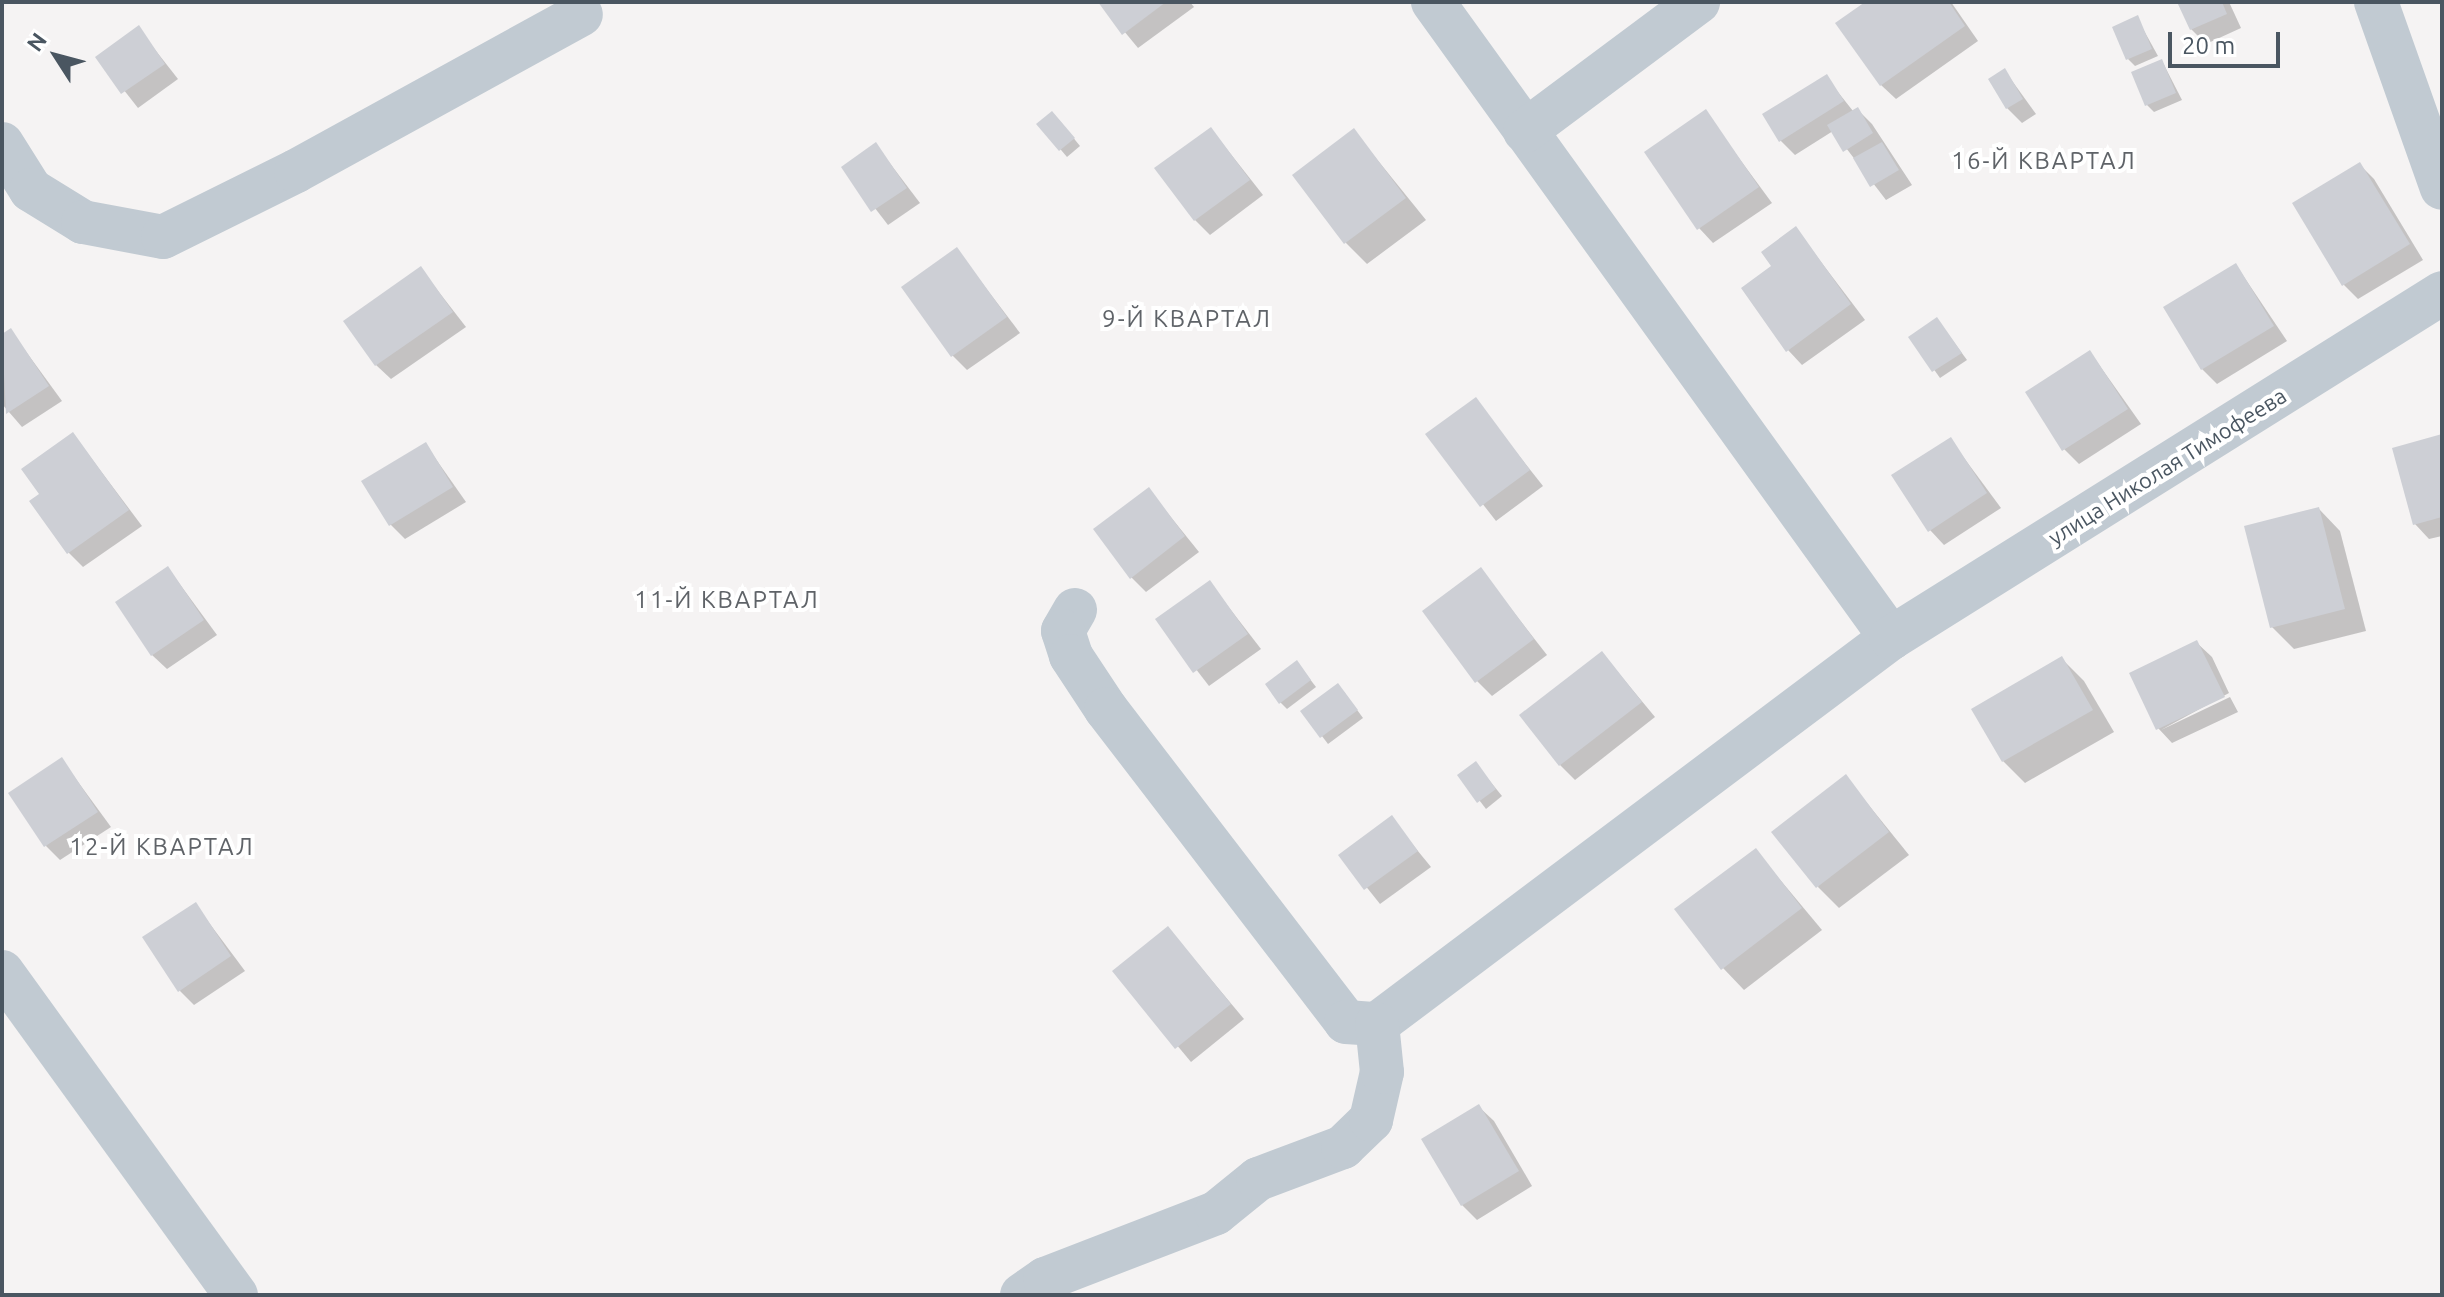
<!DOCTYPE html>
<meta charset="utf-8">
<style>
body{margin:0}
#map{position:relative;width:2444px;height:1297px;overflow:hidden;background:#f5f3f3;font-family:Ubuntu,sans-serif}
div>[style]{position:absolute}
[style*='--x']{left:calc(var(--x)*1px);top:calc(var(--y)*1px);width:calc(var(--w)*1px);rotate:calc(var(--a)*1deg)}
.shadow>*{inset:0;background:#0003}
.building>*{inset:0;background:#cdcfd5}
.minor>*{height:44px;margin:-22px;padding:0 22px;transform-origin:22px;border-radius:22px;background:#c1cad2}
span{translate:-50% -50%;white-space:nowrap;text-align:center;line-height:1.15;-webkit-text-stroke:8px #fff;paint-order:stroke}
.street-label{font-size:22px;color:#4a5661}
.neighbourhood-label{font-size:24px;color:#5f6368;letter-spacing:2px}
.frame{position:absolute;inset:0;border:4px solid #4a5661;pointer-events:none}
.north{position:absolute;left:16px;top:16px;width:80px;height:80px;-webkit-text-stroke:6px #fff;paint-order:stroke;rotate:306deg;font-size:22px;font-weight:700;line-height:32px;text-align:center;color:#4a5661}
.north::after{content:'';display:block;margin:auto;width:28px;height:36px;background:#4a5661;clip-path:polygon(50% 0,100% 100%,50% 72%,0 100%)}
.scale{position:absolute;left:2168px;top:32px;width:112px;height:36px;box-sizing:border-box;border:4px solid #4a5661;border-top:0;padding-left:10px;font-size:24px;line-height:28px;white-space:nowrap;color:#4a5661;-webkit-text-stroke:6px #fff;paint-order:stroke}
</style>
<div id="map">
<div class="shadow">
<i style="clip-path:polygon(1100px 2px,1190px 2px,1194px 7px,1138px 48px)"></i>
<i style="clip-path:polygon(1868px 2px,1951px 2px,1978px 41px,1896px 99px,1881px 85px)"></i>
<i style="clip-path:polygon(2179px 2px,2229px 2px,2241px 28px,2206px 44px,2191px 29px)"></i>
<i style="clip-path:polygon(2137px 18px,2158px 56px,2135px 66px,2128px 59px)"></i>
<i style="clip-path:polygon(138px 28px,178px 79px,138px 108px,98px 57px)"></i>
<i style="clip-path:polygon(2162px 61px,2182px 100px,2154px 112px,2147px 105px)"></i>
<i style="clip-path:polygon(2005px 71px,2036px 114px,2022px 123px,2007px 108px)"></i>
<i style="clip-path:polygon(1826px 77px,1853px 111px,1857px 109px,1872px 124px,1912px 185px,1886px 200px,1833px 131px,1795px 155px,1780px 140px)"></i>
<i style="clip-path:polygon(1705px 112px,1772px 203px,1713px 243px,1699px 228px)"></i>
<i style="clip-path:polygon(1059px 120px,1080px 146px,1067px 157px,1039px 124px)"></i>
<i style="clip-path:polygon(1211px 129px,1263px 195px,1210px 235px,1195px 220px)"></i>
<i style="clip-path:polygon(1354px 131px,1426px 220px,1367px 264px,1346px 243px)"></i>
<i style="clip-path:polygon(876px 145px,920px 203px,888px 225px,844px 168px)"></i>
<i style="clip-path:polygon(2360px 165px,2374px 179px,2423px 260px,2358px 299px,2344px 285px)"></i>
<i style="clip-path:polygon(1796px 229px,1865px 320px,1802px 365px,1788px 350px)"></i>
<i style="clip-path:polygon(957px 250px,1020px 333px,967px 370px,952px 355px)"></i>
<i style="clip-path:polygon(2236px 265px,2287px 341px,2217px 384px,2202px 369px)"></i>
<i style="clip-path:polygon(421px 269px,466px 327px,391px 379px,376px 365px)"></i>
<i style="clip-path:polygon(1937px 319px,1967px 360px,1940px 378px,1911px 337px)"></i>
<i style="clip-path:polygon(11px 331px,62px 401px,22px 427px,2px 404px,2px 337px)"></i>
<i style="clip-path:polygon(2090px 352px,2141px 424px,2079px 464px,2064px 449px)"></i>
<i style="clip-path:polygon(1475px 400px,1543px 486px,1496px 521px,1428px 434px)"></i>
<i style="clip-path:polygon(73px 434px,142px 526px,83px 567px,69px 553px,42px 494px)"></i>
<i style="clip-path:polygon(2442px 436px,2442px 536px,2429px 539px,2415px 524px)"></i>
<i style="clip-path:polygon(1950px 439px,2001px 508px,1944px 545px,1930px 530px)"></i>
<i style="clip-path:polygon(426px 445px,466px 502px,405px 539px,390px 524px)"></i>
<i style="clip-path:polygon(1149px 490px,1199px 552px,1146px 592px,1131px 577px)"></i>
<i style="clip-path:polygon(2319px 509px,2340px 531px,2366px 631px,2294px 649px,2272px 627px)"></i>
<i style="clip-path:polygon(168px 568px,217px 635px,167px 669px,152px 655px)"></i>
<i style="clip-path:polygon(1481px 570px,1547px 655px,1492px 696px,1477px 681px)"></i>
<i style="clip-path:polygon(1210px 583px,1261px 649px,1209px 686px,1158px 620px)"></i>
<i style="clip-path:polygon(2197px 643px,2212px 657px,2229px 693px,2161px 730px,2230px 697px,2238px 712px,2172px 743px,2158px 728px)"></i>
<i style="clip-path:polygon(1602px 653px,1655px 717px,1575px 780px,1560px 765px)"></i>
<i style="clip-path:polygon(2062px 659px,2084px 681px,2114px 732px,2025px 783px,2003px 761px)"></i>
<i style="clip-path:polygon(1303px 670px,1316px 687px,1287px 709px,1280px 702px)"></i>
<i style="clip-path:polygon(1344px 692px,1363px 718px,1328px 744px,1303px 711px)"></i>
<i style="clip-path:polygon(62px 760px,111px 827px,60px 860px,46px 846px)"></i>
<i style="clip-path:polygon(1476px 764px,1502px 796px,1486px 809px,1460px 775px)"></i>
<i style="clip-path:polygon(1846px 777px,1909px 855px,1839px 908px,1818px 887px)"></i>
<i style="clip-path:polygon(1391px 818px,1431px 867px,1380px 904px,1341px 855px)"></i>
<i style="clip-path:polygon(1756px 851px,1822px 930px,1744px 990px,1723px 968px)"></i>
<i style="clip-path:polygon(195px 904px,245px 971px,194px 1005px,180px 991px)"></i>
<i style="clip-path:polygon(1168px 928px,1244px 1019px,1191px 1062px,1115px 971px)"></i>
<i style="clip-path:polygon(1479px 1107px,1494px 1121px,1532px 1186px,1477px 1220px,1462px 1205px)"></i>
</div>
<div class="building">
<i style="clip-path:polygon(1098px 2px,1166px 2px,1122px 35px)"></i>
<i style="clip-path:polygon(1865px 2px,1949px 2px,1965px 26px,1880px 86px,1835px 23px)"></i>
<i style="clip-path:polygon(2177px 2px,2222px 2px,2227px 14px,2190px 30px)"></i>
<i style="clip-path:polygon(2138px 15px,2152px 49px,2126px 60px,2112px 27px)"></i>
<i style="clip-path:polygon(139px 25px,165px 64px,121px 94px,95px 57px)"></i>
<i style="clip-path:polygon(2162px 59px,2176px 93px,2145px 106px,2131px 72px)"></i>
<i style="clip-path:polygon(2005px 68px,2023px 99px,2006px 109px,1988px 79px)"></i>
<i style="clip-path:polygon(1827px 74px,1844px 101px,1779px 142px,1762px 114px)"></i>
<i style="clip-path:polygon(1858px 107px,1873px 133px,1843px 152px,1827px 125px)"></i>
<i style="clip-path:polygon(1706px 109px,1759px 187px,1697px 230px,1644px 152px)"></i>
<i style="clip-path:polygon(1052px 111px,1075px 138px,1059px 151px,1036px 124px)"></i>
<i style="clip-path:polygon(1211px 127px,1250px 180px,1194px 221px,1154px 168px)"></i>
<i style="clip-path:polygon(1354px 128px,1406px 198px,1344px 244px,1292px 175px)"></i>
<i style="clip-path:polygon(876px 142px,907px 188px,871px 212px,841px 167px)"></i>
<i style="clip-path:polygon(1882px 142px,1899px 170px,1870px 187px,1853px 158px)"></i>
<i style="clip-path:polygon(2360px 162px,2410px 244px,2342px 286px,2292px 203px)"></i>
<i style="clip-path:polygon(1796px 226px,1851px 304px,1786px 352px,1741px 288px,1771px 266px,1761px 252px)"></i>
<i style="clip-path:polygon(957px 247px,1007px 317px,951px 357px,901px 287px)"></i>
<i style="clip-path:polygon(2236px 263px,2274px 326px,2201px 370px,2163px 307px)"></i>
<i style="clip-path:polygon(421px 266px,453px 312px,375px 366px,343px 321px)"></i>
<i style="clip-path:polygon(1937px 317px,1962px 353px,1932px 372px,1908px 337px)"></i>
<i style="clip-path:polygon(11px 328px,49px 386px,6px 414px,2px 334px)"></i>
<i style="clip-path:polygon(2090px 350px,2128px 409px,2062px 451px,2025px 392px)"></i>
<i style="clip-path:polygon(1476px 397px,1530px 470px,1480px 507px,1425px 434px)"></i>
<i style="clip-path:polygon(73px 432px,129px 510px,67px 554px,29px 501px,39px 494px,21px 469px)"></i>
<i style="clip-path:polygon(2442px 434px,2442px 517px,2413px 525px,2392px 448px)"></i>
<i style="clip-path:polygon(1951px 437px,1987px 493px,1928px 532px,1891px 475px)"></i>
<i style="clip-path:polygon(426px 442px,453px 487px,389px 526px,361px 481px)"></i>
<i style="clip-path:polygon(1149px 487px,1185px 536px,1130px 579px,1093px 529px)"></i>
<i style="clip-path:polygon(2319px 507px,2345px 609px,2270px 628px,2244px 526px)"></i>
<i style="clip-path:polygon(168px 566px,204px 620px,151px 656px,115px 602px)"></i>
<i style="clip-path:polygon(1481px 567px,1534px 639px,1475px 683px,1422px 611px)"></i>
<i style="clip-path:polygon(1210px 580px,1248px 634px,1193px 673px,1155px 619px)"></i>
<i style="clip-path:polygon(2197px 640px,2225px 697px,2156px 730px,2129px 673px)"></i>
<i style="clip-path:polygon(1602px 651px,1642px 702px,1559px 766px,1519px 715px)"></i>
<i style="clip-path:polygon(2062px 656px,2093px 710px,2002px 762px,1971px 709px)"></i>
<i style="clip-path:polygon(1297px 660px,1311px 680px,1279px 704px,1265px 684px)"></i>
<i style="clip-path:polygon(1338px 683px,1358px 710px,1320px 738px,1300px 711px)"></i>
<i style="clip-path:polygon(62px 757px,98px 812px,44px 847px,8px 793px)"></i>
<i style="clip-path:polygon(1476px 761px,1496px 789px,1477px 803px,1457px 775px)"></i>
<i style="clip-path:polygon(1846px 774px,1889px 832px,1816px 888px,1771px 832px)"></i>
<i style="clip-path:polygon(1392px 815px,1418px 851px,1364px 890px,1338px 855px)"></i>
<i style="clip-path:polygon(1756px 848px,1802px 908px,1721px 970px,1674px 909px)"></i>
<i style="clip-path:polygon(196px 902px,231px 956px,178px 992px,142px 937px)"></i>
<i style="clip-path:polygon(1168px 926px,1231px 1004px,1175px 1049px,1112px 971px)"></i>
<i style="clip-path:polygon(1479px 1104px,1519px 1171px,1461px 1206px,1421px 1139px)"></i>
</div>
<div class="minor">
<i style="--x:1433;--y:2;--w:784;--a:54.24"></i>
<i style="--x:2376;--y:2;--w:197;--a:70.5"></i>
<i style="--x:1525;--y:131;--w:216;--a:-36.7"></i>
<i style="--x:2;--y:144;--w:54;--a:57.8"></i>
<i style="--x:31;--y:190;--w:61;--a:31.6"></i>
<i style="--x:83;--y:222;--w:81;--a:10.6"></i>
<i style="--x:163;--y:237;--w:148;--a:-26.4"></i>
<i style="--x:296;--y:171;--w:325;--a:-28.8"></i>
<i style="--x:1075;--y:610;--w:24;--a:120"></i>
<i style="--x:1063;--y:631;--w:26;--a:72"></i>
<i style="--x:1071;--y:656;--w:64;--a:56.6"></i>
<i style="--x:1106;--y:709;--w:394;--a:52.5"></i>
<i style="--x:1346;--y:1022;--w:31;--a:4"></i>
<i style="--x:1377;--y:1024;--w:643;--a:-36.91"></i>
<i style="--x:1891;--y:638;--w:650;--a:-32.05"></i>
<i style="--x:2;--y:972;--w:399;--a:54.1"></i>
<i style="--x:1022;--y:1295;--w:28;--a:-35"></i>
<i style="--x:1045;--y:1279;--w:183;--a:-21.1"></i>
<i style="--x:1216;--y:1213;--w:54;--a:-39"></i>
<i style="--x:1258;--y:1179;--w:91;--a:-20.6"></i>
<i style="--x:1343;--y:1147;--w:39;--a:-44"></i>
<i style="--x:1371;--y:1120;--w:49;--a:-77.1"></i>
<i style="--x:1382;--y:1072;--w:48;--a:-95.9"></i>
</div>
<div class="street-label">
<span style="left:2167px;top:466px;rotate:-32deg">улица Николая Тимофеева</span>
</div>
<div class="neighbourhood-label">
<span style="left:2044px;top:161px">16-Й КВАРТАЛ</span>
<span style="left:1187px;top:319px">9-Й КВАРТАЛ</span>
<span style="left:727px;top:600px">11-Й КВАРТАЛ</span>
<span style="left:162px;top:847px">12-Й КВАРТАЛ</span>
</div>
<div class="frame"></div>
<div class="north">N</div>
<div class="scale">20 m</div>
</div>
